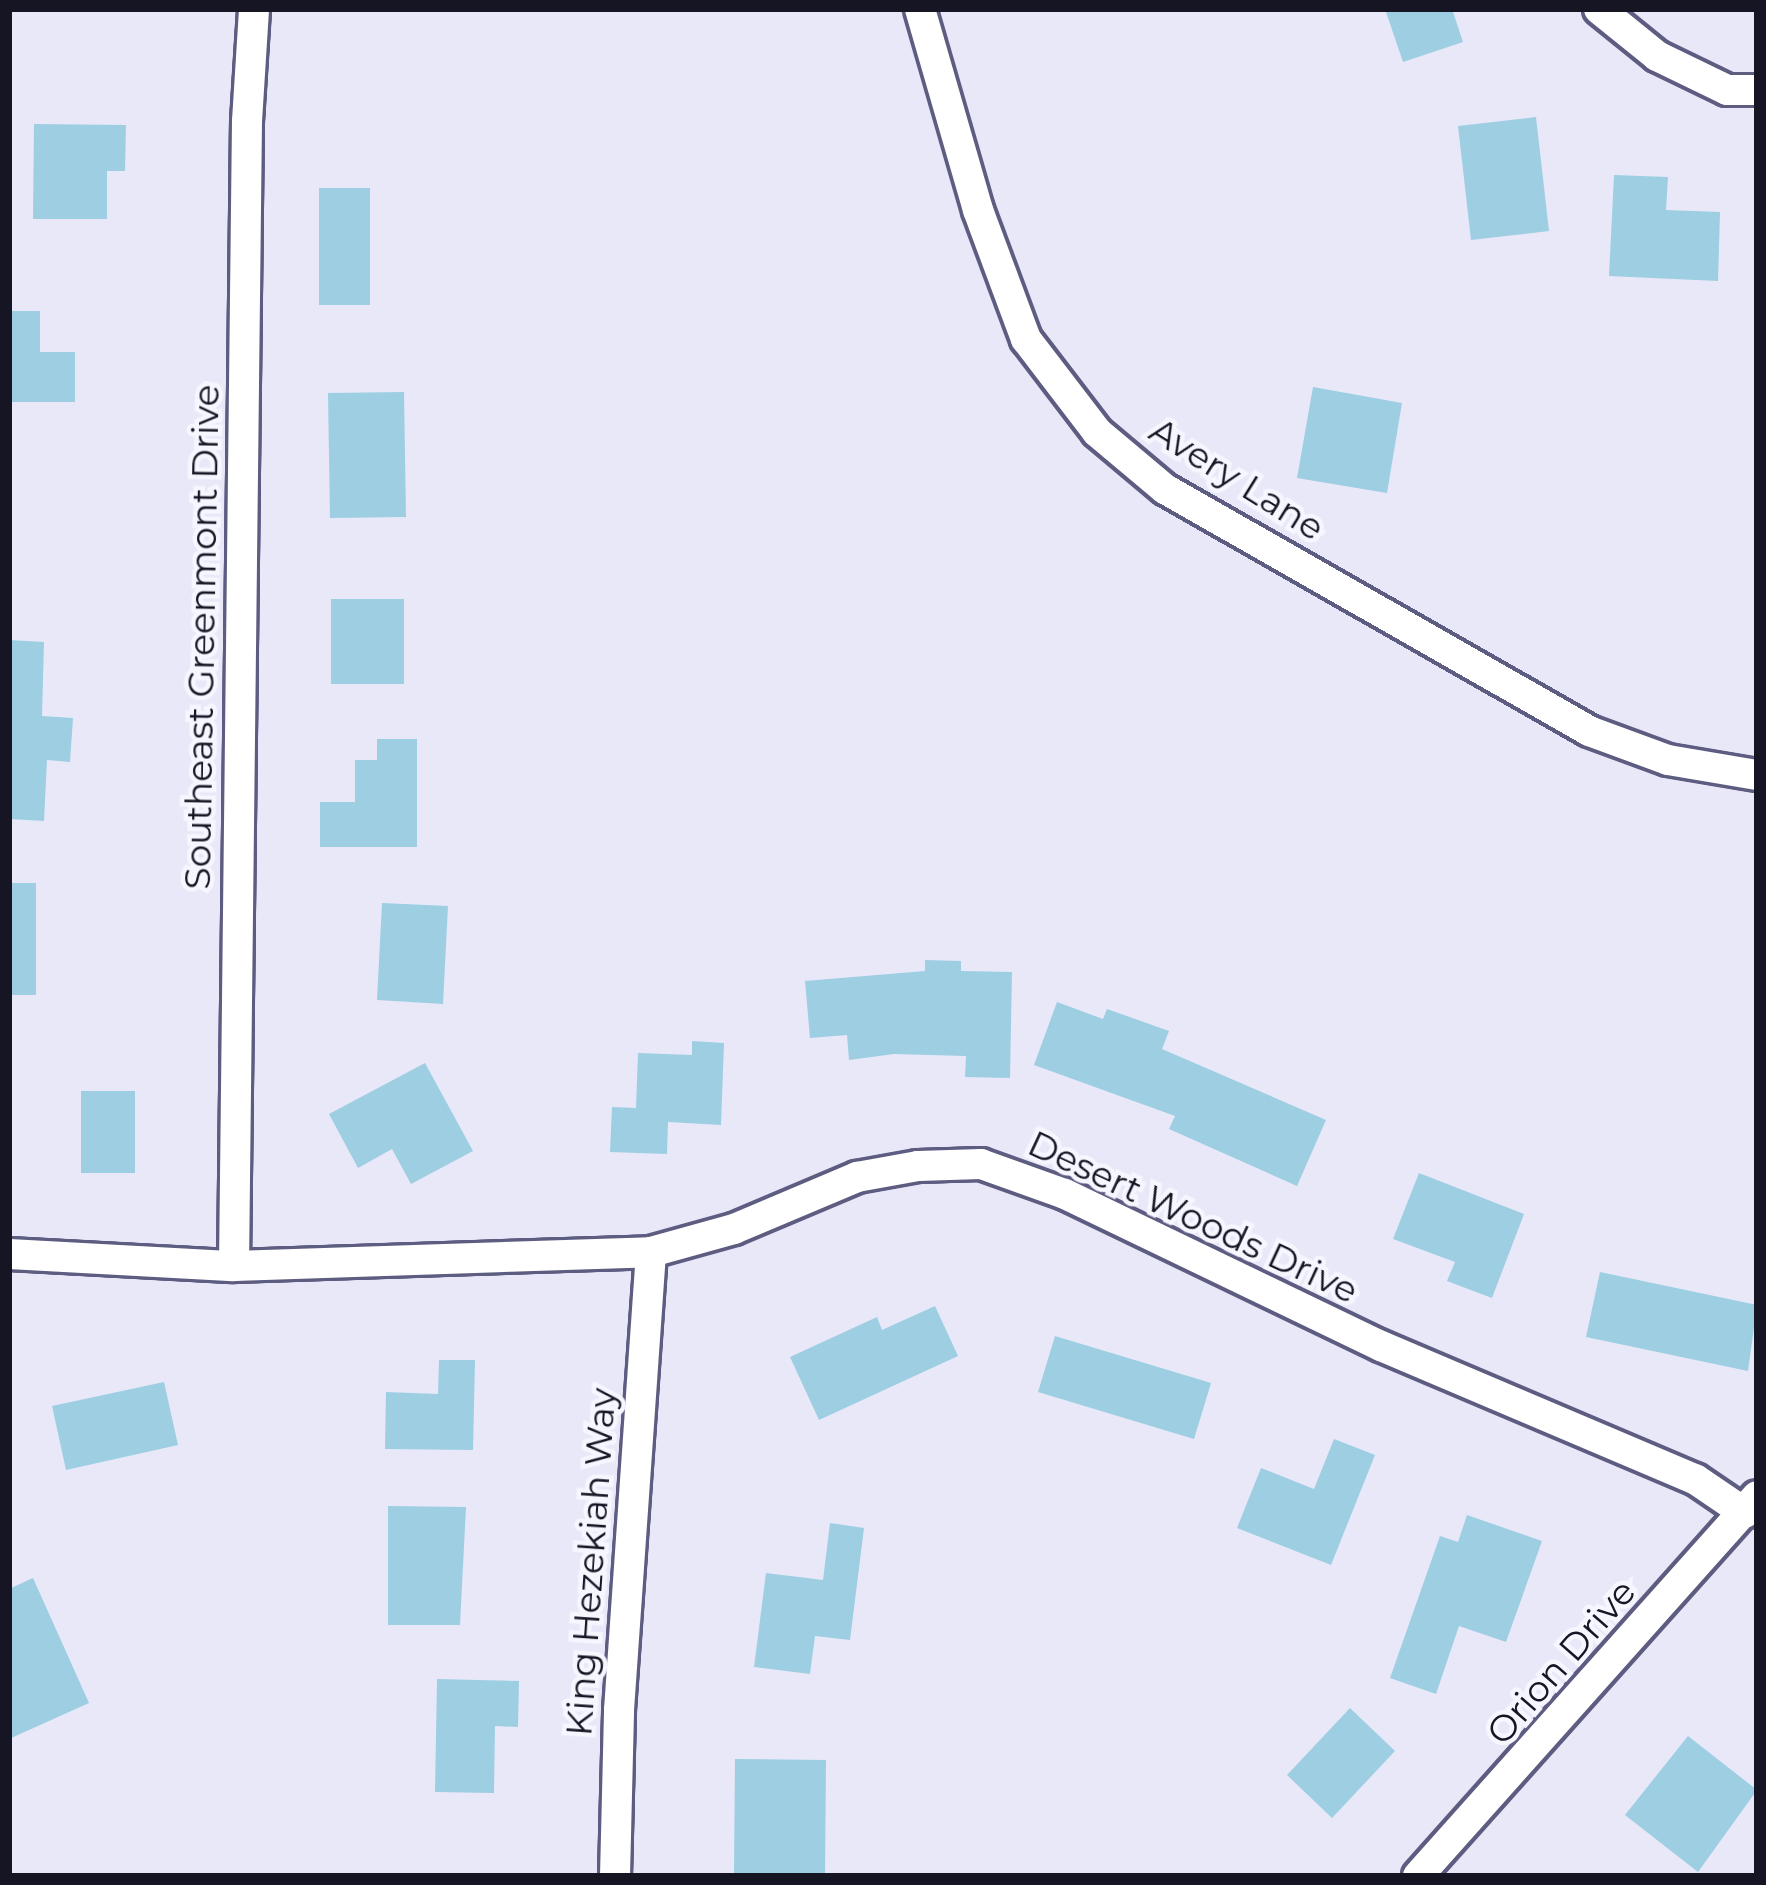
<!DOCTYPE html>
<style>
body{margin:0}
#map{position:relative;width:1766px;height:1885px;overflow:hidden;background:#e8e8f9;font-family:Montserrat,sans-serif}
div>[style]{position:absolute}
[style*='--x']{left:calc(var(--x)*1px);top:calc(var(--y)*1px);width:calc(var(--w)*1px);rotate:calc(var(--a)*1deg)}
.building>*{inset:0;background:#9dcee2}
.roads{filter:drop-shadow(3px 0 #5d5c81) drop-shadow(-3px 0 #5d5c81) drop-shadow(0 3px #5d5c81) drop-shadow(0 -3px #5d5c81)}
.street>*{height:30px;margin:-15px;padding:0 15px;transform-origin:15px;border-radius:15px;background:#fff}
span{translate:-50% -50%;white-space:nowrap;text-align:center;line-height:1.15;-webkit-text-stroke:9px #f6f6ff;paint-order:stroke}
.street-label{font-size:36px;color:#151523}
.frame{position:absolute;inset:0;border:12px solid #151523;pointer-events:none}
</style>
<div id="map">
<div class="building">
<i style="clip-path:polygon(1385px 9px,1452px 9px,1463px 42px,1403px 62px)"></i>
<i style="clip-path:polygon(1536px 117px,1549px 231px,1471px 240px,1458px 126px)"></i>
<i style="clip-path:polygon(34px 124px,126px 125px,125px 171px,107px 171px,107px 219px,33px 219px)"></i>
<i style="clip-path:polygon(1614px 175px,1668px 177px,1666px 210px,1720px 212px,1718px 281px,1609px 276px)"></i>
<i style="clip-path:polygon(319px 188px,370px 188px,370px 305px,319px 305px)"></i>
<i style="clip-path:polygon(9px 311px,40px 311px,40px 352px,75px 352px,75px 402px,9px 402px)"></i>
<i style="clip-path:polygon(1313px 387px,1402px 403px,1387px 493px,1297px 478px)"></i>
<i style="clip-path:polygon(404px 392px,406px 517px,330px 518px,328px 393px)"></i>
<i style="clip-path:polygon(331px 599px,404px 599px,404px 684px,331px 684px)"></i>
<i style="clip-path:polygon(9px 640px,44px 642px,42px 716px,73px 718px,70px 762px,47px 760px,44px 821px,9px 819px)"></i>
<i style="clip-path:polygon(377px 739px,417px 739px,417px 847px,320px 847px,320px 802px,355px 802px,355px 760px,377px 760px)"></i>
<i style="clip-path:polygon(9px 883px,36px 883px,36px 995px,9px 995px)"></i>
<i style="clip-path:polygon(382px 903px,448px 906px,443px 1004px,377px 1000px)"></i>
<i style="clip-path:polygon(925px 960px,961px 961px,961px 971px,1012px 972px,1010px 1078px,965px 1077px,966px 1056px,894px 1054px,849px 1060px,847px 1035px,810px 1038px,805px 981px,925px 971px)"></i>
<i style="clip-path:polygon(1057px 1002px,1103px 1019px,1107px 1009px,1169px 1031px,1162px 1049px,1326px 1120px,1297px 1186px,1169px 1129px,1175px 1116px,1034px 1065px)"></i>
<i style="clip-path:polygon(692px 1041px,724px 1043px,721px 1125px,668px 1122px,667px 1154px,610px 1152px,612px 1107px,636px 1108px,638px 1053px,692px 1055px)"></i>
<i style="clip-path:polygon(425px 1063px,473px 1151px,411px 1184px,392px 1149px,358px 1168px,329px 1114px)"></i>
<i style="clip-path:polygon(81px 1091px,135px 1091px,135px 1173px,81px 1173px)"></i>
<i style="clip-path:polygon(1419px 1173px,1524px 1214px,1492px 1298px,1447px 1281px,1455px 1262px,1393px 1239px)"></i>
<i style="clip-path:polygon(1600px 1272px,1757px 1305px,1748px 1371px,1586px 1337px)"></i>
<i style="clip-path:polygon(935px 1306px,958px 1356px,819px 1420px,790px 1357px,877px 1317px,882px 1330px)"></i>
<i style="clip-path:polygon(1055px 1336px,1211px 1383px,1194px 1439px,1038px 1392px)"></i>
<i style="clip-path:polygon(439px 1360px,475px 1360px,473px 1450px,385px 1449px,386px 1392px,438px 1394px)"></i>
<i style="clip-path:polygon(164px 1382px,178px 1445px,66px 1470px,52px 1406px)"></i>
<i style="clip-path:polygon(1334px 1439px,1375px 1455px,1331px 1565px,1237px 1528px,1261px 1468px,1314px 1489px)"></i>
<i style="clip-path:polygon(388px 1506px,466px 1507px,460px 1625px,388px 1625px)"></i>
<i style="clip-path:polygon(1467px 1515px,1542px 1541px,1506px 1642px,1459px 1626px,1436px 1694px,1390px 1678px,1440px 1536px,1458px 1542px)"></i>
<i style="clip-path:polygon(830px 1523px,864px 1528px,850px 1640px,815px 1636px,810px 1674px,754px 1667px,766px 1573px,823px 1580px)"></i>
<i style="clip-path:polygon(33px 1578px,89px 1703px,9px 1739px,9px 1589px)"></i>
<i style="clip-path:polygon(437px 1679px,519px 1681px,518px 1727px,495px 1726px,494px 1793px,435px 1792px)"></i>
<i style="clip-path:polygon(1350px 1708px,1395px 1751px,1332px 1818px,1287px 1775px)"></i>
<i style="clip-path:polygon(1688px 1736px,1757px 1790px,1698px 1872px,1625px 1815px)"></i>
<i style="clip-path:polygon(735px 1759px,826px 1760px,825px 1875px,734px 1874px)"></i>
</div>
<div class="roads">
<div class="street">
<i style="--x:920;--y:9;--w:209;--a:73.9"></i>
<i style="--x:978;--y:210;--w:138;--a:69.6"></i>
<i style="--x:1026;--y:339;--w:117;--a:52.6"></i>
<i style="--x:1097;--y:432;--w:89;--a:40"></i>
<i style="--x:1165;--y:489;--w:488;--a:29.7"></i>
<i style="--x:1589;--y:731;--w:84;--a:20.2"></i>
<i style="--x:1668;--y:760;--w:90;--a:9.6"></i>
<i style="--x:1599;--y:9;--w:75;--a:39"></i>
<i style="--x:1657;--y:56;--w:78;--a:25.9"></i>
<i style="--x:1727;--y:90;--w:30;--a:0"></i>
<i style="--x:9;--y:1254;--w:225;--a:3.1"></i>
<i style="--x:234;--y:1266;--w:417;--a:-1.9"></i>
<i style="--x:651;--y:1252;--w:86;--a:-15.5"></i>
<i style="--x:734;--y:1229;--w:134;--a:-22.9"></i>
<i style="--x:857;--y:1177;--w:62;--a:-10.2"></i>
<i style="--x:918;--y:1166;--w:63;--a:-1.8"></i>
<i style="--x:981;--y:1164;--w:89;--a:19.7"></i>
<i style="--x:1065;--y:1194;--w:351;--a:25.7"></i>
<i style="--x:1381;--y:1346;--w:341;--a:23"></i>
<i style="--x:1695;--y:1479;--w:60;--a:34.2"></i>
<i style="--x:234;--y:1266;--w:1145;--a:-89.35"></i>
<i style="--x:247;--y:121;--w:112;--a:-86.4"></i>
<i style="--x:615;--y:1876;--w:166;--a:-88.6"></i>
<i style="--x:619;--y:1710;--w:459;--a:-86"></i>
<i style="--x:1418;--y:1876;--w:509;--a:-48.26"></i>
</div>
</div>
<div class="street-label">
<span style="left:1237px;top:479px;rotate:32deg">Avery Lane</span>
<span style="left:202px;top:637px;rotate:-89deg">Southeast Greenmont Drive</span>
<span style="left:1193px;top:1217px;rotate:25deg">Desert Woods Drive</span>
<span style="left:591px;top:1562px;rotate:-86deg">King Hezekiah Way</span>
<span style="left:1561px;top:1662px;rotate:-49deg">Orion Drive</span>
</div>
<div class="frame"></div>
</div>
